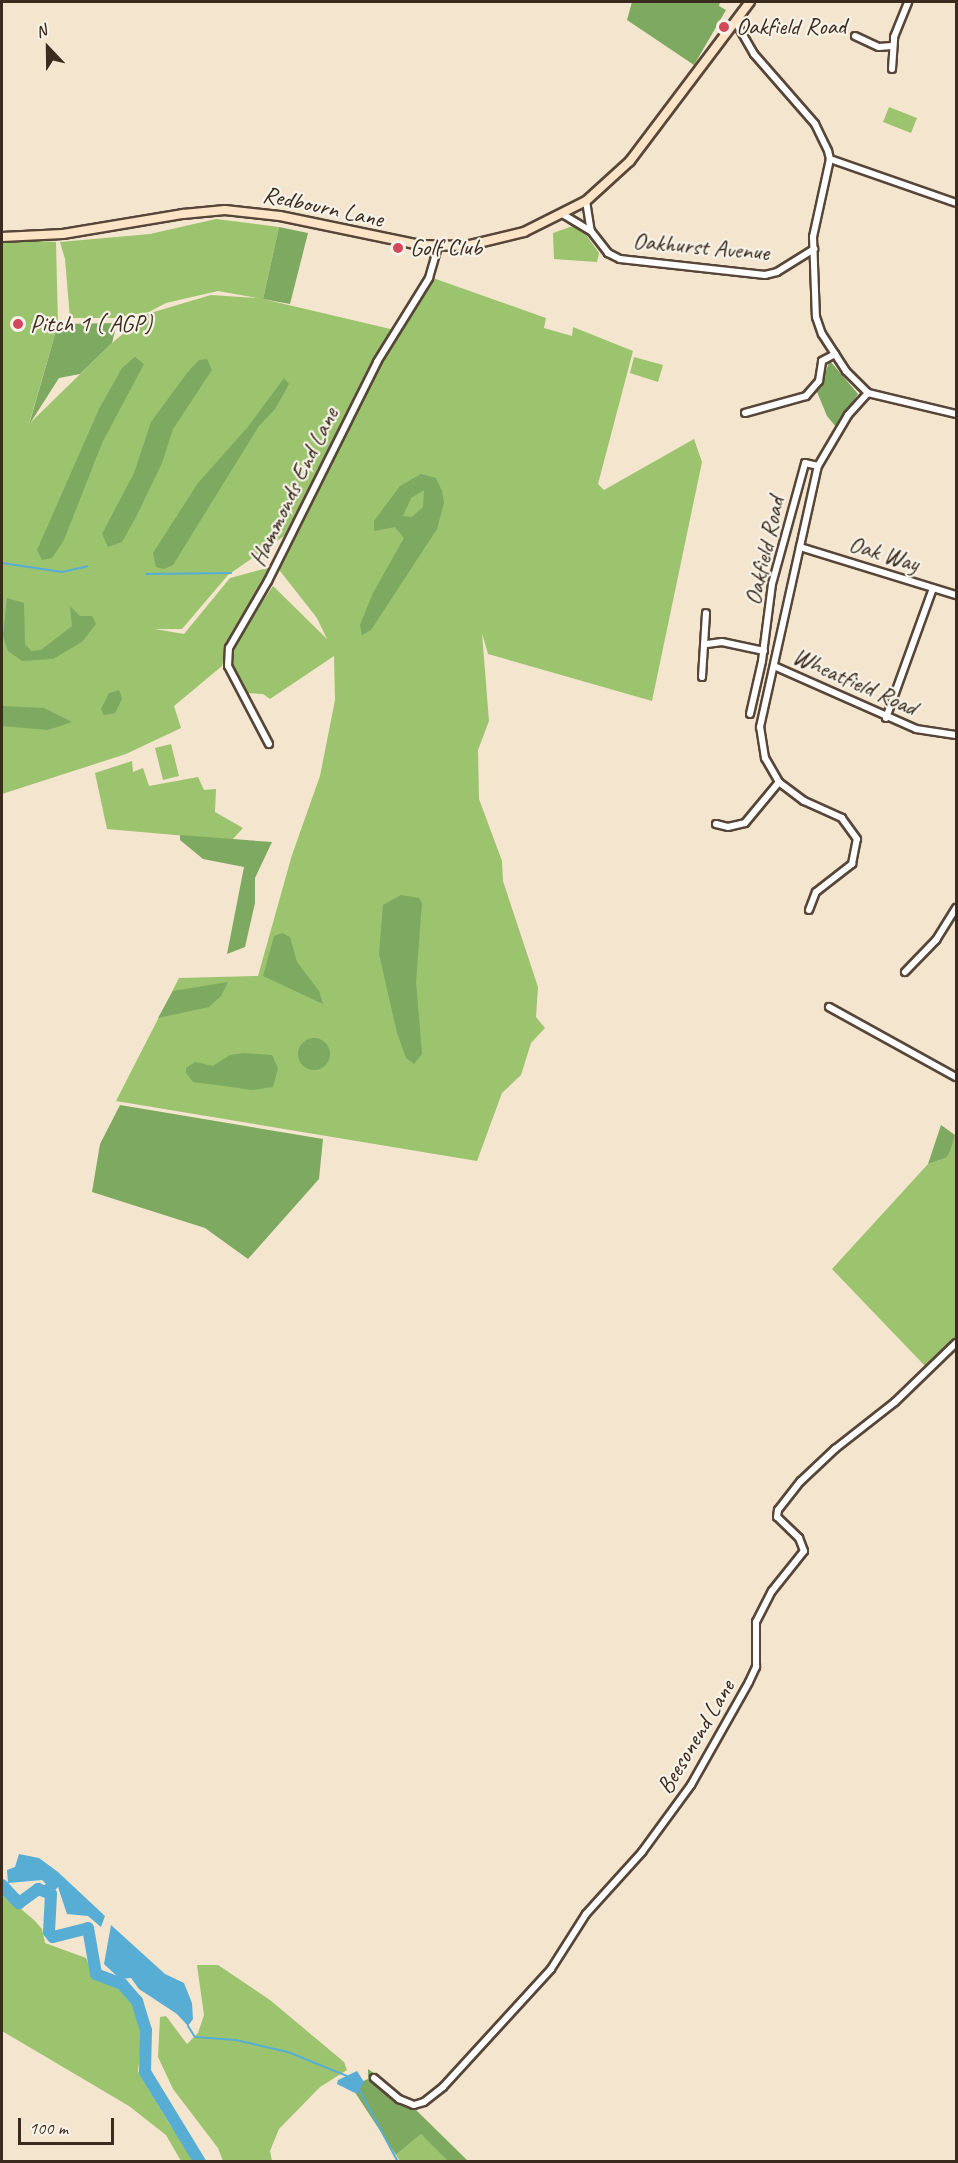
<!DOCTYPE html>
<style>
body{margin:0}
#map{position:relative;width:958px;height:2163px;overflow:hidden;background:#f4e5ce;font-family:Caveat,sans-serif}
div>[style]{position:absolute}
[style*='--x']{left:calc(var(--x)*1px);top:calc(var(--y)*1px);width:calc(var(--w)*1px);rotate:calc(var(--a)*1deg)}
.green>*{inset:0;background:#9cc36e}
.forest>*{inset:0;background:#7da961}
.round{border-radius:50%}
.water>*{inset:0;background:#57add4}
.stream>*{height:2px;margin:-1px;padding:0 1px;transform-origin:1px;border-radius:1px;background:#57add4}
.river>*{height:12px;margin:-6px;padding:0 6px;transform-origin:6px;border-radius:6px;background:#57add4}
.roads{filter:drop-shadow(2px 0 #574638) drop-shadow(-2px 0 #574638) drop-shadow(0 2px #574638) drop-shadow(0 -2px #574638)}
.minor>*{height:6px;margin:-3px;padding:0 3px;transform-origin:3px;border-radius:3px;background:#fff}
.secondary>*{height:8px;margin:-4px;padding:0 4px;transform-origin:4px;border-radius:4px;background:#fee4c6}
.dots>*{width:16px;height:16px;translate:-50% -50%;box-sizing:border-box;border:3px solid #f7f3e8;border-radius:50%}
span{translate:-50% -50%;white-space:nowrap;text-align:center;line-height:1.15;-webkit-text-stroke:4.5px #f7f3e8;paint-order:stroke}
.poi-label{font-size:24px;color:#3b2a1e}
.left{translate:0 -50%;text-align:left}
.street-label{font-size:24px;color:#3b2a1e}
.frame{position:absolute;inset:0;border:3px solid #3b2a1e;pointer-events:none}
.north{position:absolute;left:18px;top:18px;width:60px;height:60px;-webkit-text-stroke:4px #f7f3e8;paint-order:stroke;rotate:338deg;font-size:16px;font-weight:700;line-height:24px;text-align:center;color:#3b2a1e}
.north::after{content:'';display:block;margin:auto;width:21px;height:27px;background:#3b2a1e;clip-path:polygon(50% 0,100% 100%,50% 72%,0 100%)}
.scale{position:absolute;left:18px;top:2118px;width:96px;height:27px;box-sizing:border-box;border:3px solid #3b2a1e;border-top:0;padding-left:8px;font-size:18px;line-height:21px;white-space:nowrap;color:#3b2a1e;-webkit-text-stroke:4px #f7f3e8;paint-order:stroke}
</style>
<div id="map">
<div class="green">
<i style="clip-path:polygon(889px 107px,917px 118px,911px 133px,883px 122px)"></i>
<i style="clip-path:polygon(216px 219px,279px 227px,263px 299px,399px 331px,433px 278px,546px 318px,544px 328px,572px 336px,573px 327px,633px 351px,598px 484px,604px 490px,694px 439px,702px 462px,652px 701px,488px 654px,482px 633px,489px 721px,478px 750px,479px 799px,502px 861px,503px 881px,538px 987px,536px 1017px,545px 1028px,531px 1043px,521px 1075px,502px 1093px,477px 1161px,116px 1101px,179px 978px,258px 976px,292px 855px,320px 776px,335px 700px,334px 656px,270px 699px,263px 694px,246px 693px,230px 661px,241px 633px,273px 586px,327px 639px,317px 618px,273px 562px,287px 534px,228px 575px,182px 629px,155px 629px,184px 634px,230px 578px,271px 567px,228px 642px,222px 666px,174px 706px,181px 728px,126px 754px,2px 794px,2px 239px,56px 242px,58px 324px,29px 424px,112px 343px,147px 314px,211px 295px,257px 298px,218px 291px,166px 303px,149px 312px,114px 318px,70px 318px,65px 259px,60px 242px,150px 234px)"></i>
<i style="clip-path:polygon(573px 226px,584px 232px,599px 253px,597px 262px,554px 259px,553px 233px)"></i>
<i style="clip-path:polygon(634px 357px,663px 365px,658px 382px,630px 373px)"></i>
<i style="clip-path:polygon(171px 744px,179px 776px,163px 780px,155px 748px)"></i>
<i style="clip-path:polygon(132px 761px,133px 772px,143px 768px,149px 786px,198px 777px,204px 790px,216px 789px,215px 812px,243px 828px,232px 840px,107px 829px,95px 773px)"></i>
<i style="clip-path:polygon(956px 1133px,956px 1337px,926px 1367px,832px 1269px,928px 1164px,946px 1158px)"></i>
<i style="clip-path:polygon(2px 1893px,34px 1920px,42px 1929px,45px 1943px,86px 1958px,94px 1977px,126px 1993px,136px 2009px,142px 2039px,138px 2071px,170px 2125px,197px 2160px,181px 2161px,166px 2135px,129px 2106px,2px 2031px)"></i>
<i style="clip-path:polygon(197px 1965px,218px 1965px,270px 2000px,344px 2062px,347px 2070px,320px 2087px,279px 2129px,270px 2151px,272px 2161px,223px 2161px,218px 2148px,173px 2089px,158px 2057px,160px 2017px,166px 2016px,187px 2044px,198px 2033px,204px 2015px)"></i>
<i style="clip-path:polygon(421px 2134px,444px 2153px,448px 2161px,400px 2161px,396px 2155px)"></i>
</div>
<div class="forest">
<i style="clip-path:polygon(632px 2px,720px 2px,719px 6px,726px 10px,694px 65px,627px 20px)"></i>
<i style="clip-path:polygon(279px 227px,308px 233px,290px 304px,263px 299px)"></i>
<i style="clip-path:polygon(117px 323px,112px 343px,80px 374px,59px 378px,29px 425px,58px 324px)"></i>
<i style="clip-path:polygon(135px 357px,144px 364px,102px 443px,64px 540px,52px 558px,42px 560px,37px 550px,99px 409px,122px 368px)"></i>
<i style="clip-path:polygon(207px 359px,212px 370px,173px 429px,162px 463px,136px 517px,122px 542px,108px 547px,102px 534px,134px 473px,151px 422px,187px 373px,199px 360px)"></i>
<i style="clip-path:polygon(830px 361px,858px 394px,836px 427px,827px 416px,817px 392px)"></i>
<i style="clip-path:polygon(284px 378px,289px 384px,275px 409px,259px 426px,173px 565px,164px 569px,156px 567px,153px 553px,198px 483px,247px 428px)"></i>
<i style="clip-path:polygon(evenodd,421px 474px,436px 478px,442px 491px,444px 503px,437px 529px,371px 630px,362px 635px,360px 625px,373px 593px,404px 538px,395px 527px,374px 531px,374px 521px,400px 486px,421px 474px,424px 490px,423px 507px,412px 517px,403px 516px,411px 498px,424px 490px)"></i>
<i style="clip-path:polygon(7px 598px,24px 603px,25px 644px,31px 651px,41px 650px,72px 626px,70px 606px,80px 616px,92px 616px,96px 624px,82px 642px,53px 659px,22px 661px,8px 651px,3px 636px)"></i>
<i style="clip-path:polygon(119px 690px,122px 699px,115px 713px,104px 715px,101px 709px,109px 693px)"></i>
<i style="clip-path:polygon(2px 706px,44px 708px,72px 722px,48px 730px,2px 726px)"></i>
<i style="clip-path:polygon(180px 835px,272px 842px,255px 878px,255px 903px,245px 947px,227px 954px,244px 867px,203px 859px,180px 840px)"></i>
<i style="clip-path:polygon(401px 895px,419px 898px,422px 903px,416px 982px,422px 1054px,414px 1064px,406px 1058px,397px 1033px,379px 954px,383px 905px)"></i>
<i style="clip-path:polygon(282px 933px,290px 937px,297px 962px,319px 991px,323px 1004px,263px 976px,274px 936px)"></i>
<i style="clip-path:polygon(228px 982px,221px 996px,209px 1007px,158px 1018px,173px 991px)"></i>
<i class="round" style="left:298px;top:1038px;width:32px;height:32px"></i>
<i style="clip-path:polygon(243px 1053px,272px 1055px,278px 1068px,273px 1087px,252px 1090px,217px 1085px,193px 1082px,186px 1073px,186px 1068px,195px 1062px,213px 1066px,230px 1055px)"></i>
<i style="clip-path:polygon(120px 1105px,323px 1139px,319px 1179px,248px 1259px,205px 1228px,92px 1192px,100px 1144px)"></i>
<i style="clip-path:polygon(941px 1125px,955px 1135px,950px 1151px,946px 1158px,928px 1164px)"></i>
<i style="clip-path:polygon(368px 2069px,384px 2080px,387px 2094px,415px 2109px,468px 2161px,448px 2161px,421px 2134px,396px 2155px,356px 2094px,361px 2082px,368px 2079px)"></i>
</div>
<div class="water">
<i style="clip-path:polygon(19px 1854px,39px 1858px,58px 1872px,105px 1916px,101px 1927px,88px 1916px,67px 1914px,58px 1887px,51px 1894px,38px 1889px,46px 1884px,42px 1880px,8px 1883px,7px 1870px,15px 1867px)"></i>
<i style="clip-path:polygon(111px 1925px,165px 1974px,184px 1983px,192px 2003px,193px 2019px,188px 2026px,177px 2014px,139px 1989px,131px 1978px,120px 1979px,104px 1964px)"></i>
<i style="clip-path:polygon(357px 2071px,364px 2082px,357px 2094px,337px 2084px,338px 2080px)"></i>
</div>
<div class="stream">
<i style="--x:2;--y:563;--w:61;--a:8.5"></i>
<i style="--x:62;--y:572;--w:26;--a:-13"></i>
<i style="--x:146;--y:574;--w:85;--a:-0.7"></i>
<i style="--x:188;--y:2026;--w:13;--a:58"></i>
<i style="--x:195;--y:2037;--w:41;--a:4.2"></i>
<i style="--x:236;--y:2040;--w:53;--a:13"></i>
<i style="--x:288;--y:2052;--w:64;--a:22.1"></i>
<i style="--x:359;--y:2089;--w:83;--a:61.9"></i>
</div>
<div class="river">
<i style="--x:2;--y:1885;--w:25;--a:47"></i>
<i style="--x:19;--y:1903;--w:24;--a:-36"></i>
<i style="--x:38;--y:1889;--w:14;--a:21"></i>
<i style="--x:51;--y:1894;--w:38;--a:93"></i>
<i style="--x:49;--y:1932;--w:6;--a:51"></i>
<i style="--x:53;--y:1937;--w:36;--a:-14"></i>
<i style="--x:88;--y:1928;--w:47;--a:80.1"></i>
<i style="--x:96;--y:1974;--w:28;--a:21"></i>
<i style="--x:122;--y:1984;--w:23;--a:49"></i>
<i style="--x:137;--y:2001;--w:30;--a:73"></i>
<i style="--x:146;--y:2030;--w:42;--a:91.4"></i>
<i style="--x:145;--y:2072;--w:105;--a:58.6"></i>
</div>
<div class="roads">
<div class="minor">
<i style="--x:735;--y:21;--w:38;--a:60"></i>
<i style="--x:754;--y:54;--w:93;--a:48.9"></i>
<i style="--x:815;--y:124;--w:30;--a:64"></i>
<i style="--x:828;--y:151;--w:8;--a:76"></i>
<i style="--x:830;--y:159;--w:80;--a:102.3"></i>
<i style="--x:813;--y:237;--w:80;--a:87.9"></i>
<i style="--x:816;--y:317;--w:18;--a:71"></i>
<i style="--x:822;--y:334;--w:44;--a:57"></i>
<i style="--x:846;--y:371;--w:31;--a:45"></i>
<i style="--x:868;--y:393;--w:90;--a:13.4"></i>
<i style="--x:855;--y:36;--w:26;--a:25"></i>
<i style="--x:879;--y:47;--w:13;--a:-4"></i>
<i style="--x:892;--y:69;--w:32;--a:-86"></i>
<i style="--x:894;--y:37;--w:38;--a:-68"></i>
<i style="--x:830;--y:159;--w:133;--a:19.2"></i>
<i style="--x:586;--y:201;--w:30;--a:81"></i>
<i style="--x:564;--y:215;--w:31;--a:31"></i>
<i style="--x:591;--y:231;--w:28;--a:52"></i>
<i style="--x:608;--y:253;--w:13;--a:27"></i>
<i style="--x:620;--y:259;--w:146;--a:6.3"></i>
<i style="--x:765;--y:275;--w:12;--a:-14"></i>
<i style="--x:777;--y:272;--w:44;--a:-31.9"></i>
<i style="--x:745;--y:413;--w:63;--a:-15.6"></i>
<i style="--x:806;--y:396;--w:20;--a:-49"></i>
<i style="--x:819;--y:381;--w:20;--a:-81"></i>
<i style="--x:822;--y:361;--w:15;--a:-28"></i>
<i style="--x:800;--y:547;--w:163;--a:17.1"></i>
<i style="--x:707;--y:644;--w:15;--a:-8"></i>
<i style="--x:722;--y:642;--w:43;--a:12.1"></i>
<i style="--x:774;--y:666;--w:155;--a:23.9"></i>
<i style="--x:916;--y:729;--w:40;--a:8.5"></i>
<i style="--x:702;--y:677;--w:64;--a:-86.4"></i>
<i style="--x:750;--y:714;--w:54;--a:-77.2"></i>
<i style="--x:762;--y:661;--w:78;--a:-82.6"></i>
<i style="--x:772;--y:584;--w:125;--a:-74.7"></i>
<i style="--x:805;--y:463;--w:13;--a:13"></i>
<i style="--x:886;--y:718;--w:138;--a:-70.1"></i>
<i style="--x:269;--y:744;--w:88;--a:-117.7"></i>
<i style="--x:228;--y:666;--w:18;--a:-87"></i>
<i style="--x:229;--y:648;--w:78;--a:-59.8"></i>
<i style="--x:268;--y:581;--w:245;--a:-63.5"></i>
<i style="--x:377;--y:362;--w:99;--a:-58.2"></i>
<i style="--x:429;--y:278;--w:32;--a:-74"></i>
<i style="--x:716;--y:824;--w:12;--a:14"></i>
<i style="--x:728;--y:827;--w:17;--a:-13"></i>
<i style="--x:745;--y:823;--w:53;--a:-50.3"></i>
<i style="--x:809;--y:910;--w:19;--a:-69"></i>
<i style="--x:816;--y:892;--w:46;--a:-37.9"></i>
<i style="--x:852;--y:864;--w:25;--a:-79"></i>
<i style="--x:857;--y:839;--w:26;--a:-126"></i>
<i style="--x:842;--y:818;--w:42;--a:-155.9"></i>
<i style="--x:804;--y:801;--w:31;--a:-143"></i>
<i style="--x:779;--y:782;--w:28;--a:-120"></i>
<i style="--x:765;--y:758;--w:31;--a:-99"></i>
<i style="--x:760;--y:727;--w:267;--a:-77.5"></i>
<i style="--x:818;--y:466;--w:59;--a:-59.5"></i>
<i style="--x:848;--y:415;--w:30;--a:-48"></i>
<i style="--x:905;--y:972;--w:45;--a:-45.9"></i>
<i style="--x:936;--y:940;--w:38;--a:-58"></i>
<i style="--x:829;--y:1007;--w:145;--a:28.9"></i>
<i style="--x:374;--y:2078;--w:33;--a:40"></i>
<i style="--x:399;--y:2099;--w:16;--a:22"></i>
<i style="--x:414;--y:2105;--w:10;--a:-17"></i>
<i style="--x:424;--y:2102;--w:24;--a:-38"></i>
<i style="--x:443;--y:2087;--w:160;--a:-47.5"></i>
<i style="--x:551;--y:1969;--w:65;--a:-57.5"></i>
<i style="--x:586;--y:1914;--w:84;--a:-47.9"></i>
<i style="--x:642;--y:1852;--w:83;--a:-53.8"></i>
<i style="--x:691;--y:1785;--w:118;--a:-60.6"></i>
<i style="--x:749;--y:1682;--w:17;--a:-65"></i>
<i style="--x:756;--y:1667;--w:45;--a:-90"></i>
<i style="--x:756;--y:1622;--w:35;--a:-63"></i>
<i style="--x:772;--y:1591;--w:51;--a:-51.3"></i>
<i style="--x:804;--y:1551;--w:14;--a:-111"></i>
<i style="--x:799;--y:1538;--w:30;--a:-136"></i>
<i style="--x:777;--y:1517;--w:7;--a:-82"></i>
<i style="--x:778;--y:1510;--w:37;--a:-52"></i>
<i style="--x:801;--y:1481;--w:47;--a:-43.3"></i>
<i style="--x:835;--y:1449;--w:76;--a:-38.1"></i>
<i style="--x:895;--y:1402;--w:85;--a:-44"></i>
</div>
<div class="secondary">
<i style="--x:2;--y:237;--w:61;--a:-2.8"></i>
<i style="--x:63;--y:234;--w:122;--a:-9.5"></i>
<i style="--x:183;--y:214;--w:42;--a:-5.4"></i>
<i style="--x:225;--y:210;--w:55;--a:6.2"></i>
<i style="--x:280;--y:216;--w:143;--a:11.7"></i>
<i style="--x:420;--y:245;--w:46;--a:1.2"></i>
<i style="--x:466;--y:246;--w:60;--a:-13.6"></i>
<i style="--x:524;--y:232;--w:69;--a:-26.6"></i>
<i style="--x:586;--y:201;--w:59;--a:-42.3"></i>
<i style="--x:630;--y:161;--w:199;--a:-53"></i>
</div>
</div>
<div class="dots">
<i style="left:724px;top:27px;background:#d1495b"></i>
<i style="left:398px;top:248px;background:#d1495b"></i>
<i style="left:18px;top:324px;background:#d1495b"></i>
</div>
<div class="poi-label">
<span class="left" style="left:736px;top:27px">Oakfield Road</span>
<span class="left" style="left:410px;top:248px">Golf Club</span>
<span class="left" style="left:30px;top:324px">Pitch 1 ( AGP)</span>
</div>
<div class="street-label">
<span style="left:323px;top:207px;rotate:12deg">Redbourn Lane</span>
<span style="left:701px;top:247px;rotate:5deg">Oakhurst Avenue</span>
<span style="left:294px;top:487px;rotate:-64deg">Hammonds End Lane</span>
<span style="left:765px;top:551px;rotate:-77deg">Oakfield Road</span>
<span style="left:884px;top:554px;rotate:17deg">Oak Way</span>
<span style="left:855px;top:682px;rotate:24deg">Wheatfield Road</span>
<span style="left:696px;top:1737px;rotate:-59deg">Beesonend Lane</span>
</div>
<div class="frame"></div>
<div class="north">N</div>
<div class="scale">100 m</div>
</div>
